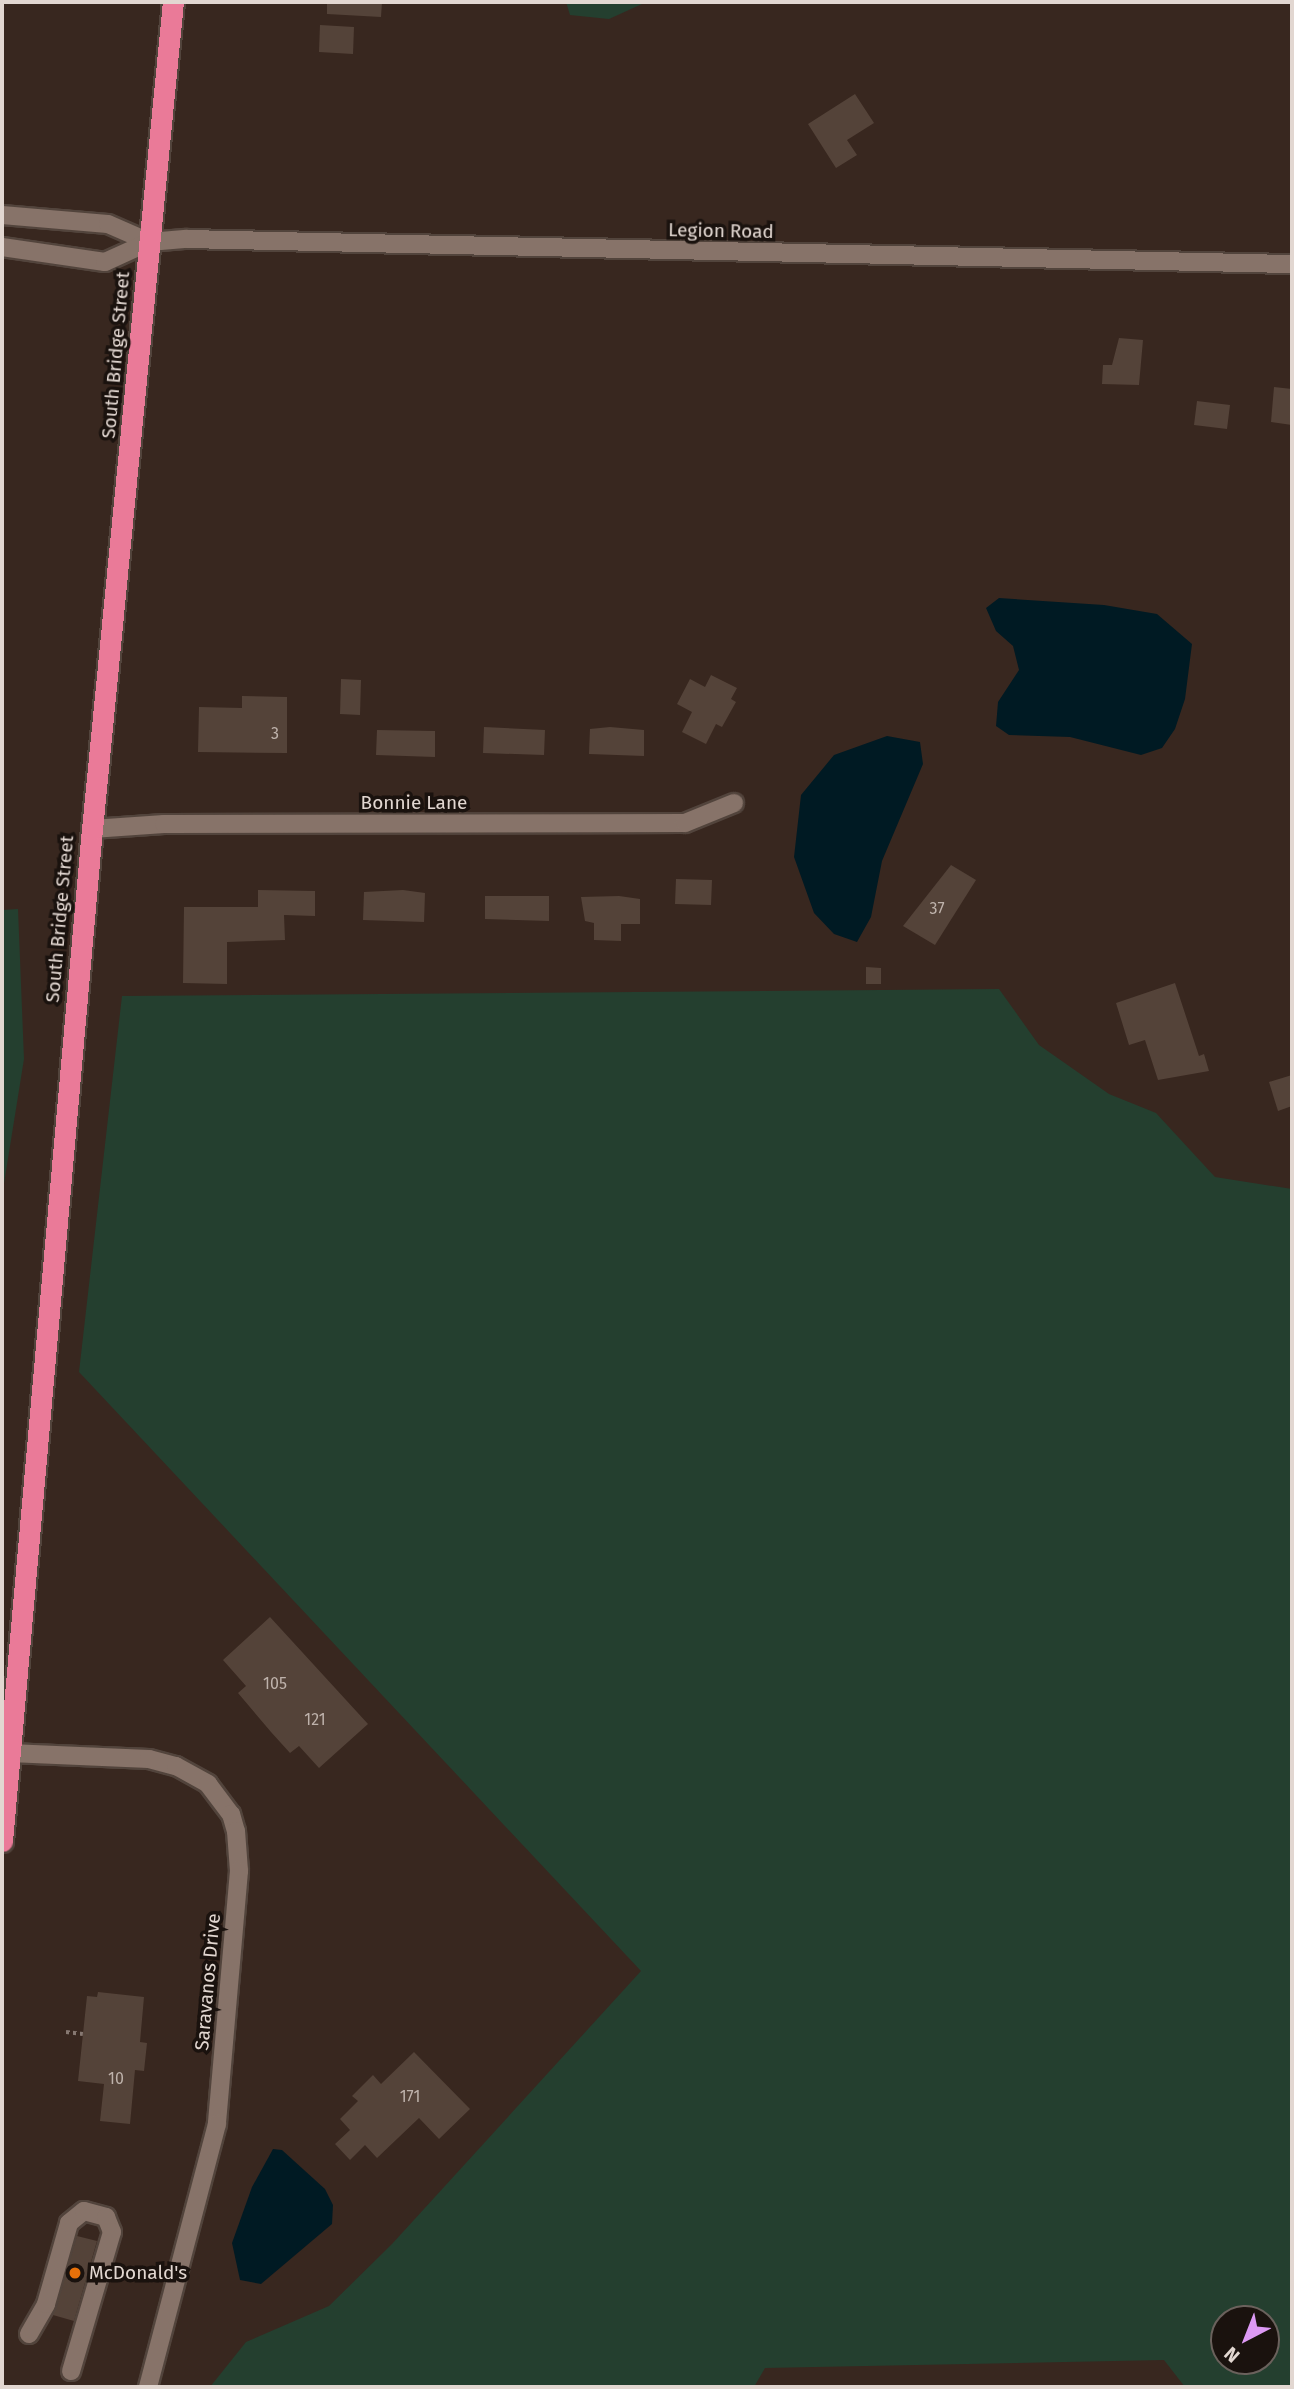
<!DOCTYPE html>
<style>
body{margin:0}
#map{position:relative;width:1294px;height:2389px;overflow:hidden;background:#38271f;font-family:"Fira Sans",sans-serif}
div>[style]{position:absolute}
[style*='--x']{left:calc(var(--x)*1px);top:calc(var(--y)*1px);width:calc(var(--w)*1px);rotate:calc(var(--a)*1deg)}
.green>*{inset:0;background:#243f2f}
.water>*{inset:0;background:#001a23}
.building>*{inset:0;background:#544339}
.path>*{height:3.5px;margin-top:-1.75px;transform-origin:0;background:repeating-linear-gradient(90deg,#867871 0 3.5px,transparent 0 7px)}
.roads{filter:drop-shadow(2px 0 #52443c) drop-shadow(-2px 0 #52443c) drop-shadow(0 2px #52443c) drop-shadow(0 -2px #52443c)}
.minor>*{height:18px;margin:-9px;padding:0 9px;transform-origin:9px;border-radius:9px;background:#877369}
.highway>*{height:21px;margin:-10.5px;padding:0 10.5px;transform-origin:10.5px;border-radius:10.5px;background:#ea7a98}
.dots>*{width:19px;height:19px;translate:-50% -50%;box-sizing:border-box;border:4px solid #1a120e;border-radius:50%}
span{translate:-50% -50%;white-space:nowrap;text-align:center;line-height:1.15;-webkit-text-stroke:7px #1a120e;paint-order:stroke}
.number-label{font-size:16px;color:#beb2ab}
.number-label span{-webkit-text-stroke-width:0}
.street-label{font-size:19px;color:#e2d7d1}
.poi-label{font-size:19px;color:#e2d7d1}
.left{translate:0 -50%;text-align:left}
.frame{position:absolute;inset:0;border:4px solid #e2d7d1;pointer-events:none}
.north{position:absolute;left:1210px;top:2305px;width:70px;height:70px;box-sizing:border-box;background:#1a120e;border:2px solid #6a615c;border-radius:50%;rotate:222deg;font-size:19px;font-weight:700;line-height:28px;text-align:center;color:#e2d7d1}
.north::after{content:'';display:block;margin:auto;width:24px;height:32px;background:#dd99f4;clip-path:polygon(50% 0,100% 100%,50% 72%,0 100%)}
</style>
<div id="map">
<div class="green">
<i style="clip-path:polygon(566px 2px,641px 2px,642px 4px,609px 19px,570px 15px)"></i>
<i style="clip-path:polygon(18px 909px,24px 1059px,2px 1196px,2px 910px)"></i>
<i style="clip-path:polygon(evenodd,999px 989px,1039px 1045px,1109px 1094px,1156px 1113px,1215px 1177px,1292px 1189px,1292px 2387px,1185px 2387px,1164px 2360px,765px 2368px,754px 2387px,210px 2387px,246px 2342px,329px 2306px,392px 2244px,641px 1971px,79px 1372px,122px 996px,999px 989px,1224px 2319px,1266px 2319px,1266px 2361px,1224px 2361px,1224px 2319px)"></i>
</div>
<div class="water">
<i style="clip-path:polygon(999px 598px,1104px 605px,1157px 614px,1192px 644px,1185px 699px,1175px 729px,1162px 748px,1141px 755px,1070px 737px,1009px 735px,996px 726px,998px 702px,1019px 670px,1013px 646px,996px 631px,986px 608px)"></i>
<i style="clip-path:polygon(887px 736px,920px 742px,923px 764px,882px 861px,871px 917px,857px 942px,834px 934px,814px 913px,794px 857px,801px 795px,834px 755px)"></i>
<i style="clip-path:polygon(273px 2149px,282px 2150px,325px 2189px,333px 2205px,332px 2224px,261px 2284px,240px 2280px,232px 2243px,252px 2187px)"></i>
</div>
<div class="building">
<i style="clip-path:polygon(327px 2px,382px 2px,381px 17px,327px 14px)"></i>
<i style="clip-path:polygon(320px 25px,354px 27px,353px 54px,319px 52px)"></i>
<i style="clip-path:polygon(855px 94px,874px 123px,847px 140px,857px 155px,836px 168px,808px 124px)"></i>
<i style="clip-path:polygon(1119px 338px,1143px 340px,1139px 385px,1102px 384px,1103px 365px,1112px 365px)"></i>
<i style="clip-path:polygon(1274px 387px,1292px 389px,1292px 425px,1271px 422px)"></i>
<i style="clip-path:polygon(1197px 401px,1230px 405px,1227px 429px,1194px 425px)"></i>
<i style="clip-path:polygon(711px 675px,737px 688px,731px 699px,736px 702px,722px 727px,716px 724px,706px 744px,682px 732px,692px 712px,677px 704px,690px 679px,705px 687px)"></i>
<i style="clip-path:polygon(341px 679px,361px 680px,360px 715px,340px 714px)"></i>
<i style="clip-path:polygon(242px 696px,287px 697px,287px 753px,198px 752px,199px 707px,242px 708px)"></i>
<i style="clip-path:polygon(484px 727px,545px 730px,544px 755px,483px 753px)"></i>
<i style="clip-path:polygon(610px 727px,644px 730px,644px 756px,589px 754px,590px 729px)"></i>
<i style="clip-path:polygon(377px 730px,435px 731px,435px 757px,376px 755px)"></i>
<i style="clip-path:polygon(951px 865px,976px 880px,935px 945px,903px 926px)"></i>
<i style="clip-path:polygon(676px 879px,712px 880px,711px 905px,675px 904px)"></i>
<i style="clip-path:polygon(258px 890px,315px 891px,315px 916px,284px 915px,285px 940px,227px 942px,227px 984px,183px 983px,184px 907px,258px 907px)"></i>
<i style="clip-path:polygon(403px 890px,425px 893px,424px 922px,363px 920px,364px 892px)"></i>
<i style="clip-path:polygon(485px 896px,549px 896px,549px 921px,485px 919px)"></i>
<i style="clip-path:polygon(619px 896px,640px 899px,640px 924px,621px 924px,621px 941px,594px 940px,594px 923px,585px 921px,581px 897px)"></i>
<i style="clip-path:polygon(866px 967px,881px 968px,881px 984px,866px 984px)"></i>
<i style="clip-path:polygon(1175px 983px,1199px 1056px,1204px 1054px,1209px 1071px,1158px 1080px,1145px 1040px,1129px 1045px,1116px 1003px)"></i>
<i style="clip-path:polygon(1292px 1075px,1292px 1106px,1278px 1111px,1269px 1082px)"></i>
<i style="clip-path:polygon(270px 1617px,368px 1724px,319px 1768px,299px 1746px,290px 1753px,271px 1732px,238px 1693px,246px 1686px,223px 1660px)"></i>
<i style="clip-path:polygon(98px 1992px,144px 1997px,140px 2042px,147px 2043px,144px 2071px,135px 2070px,130px 2124px,100px 2121px,104px 2084px,78px 2081px,87px 1996px,97px 1997px)"></i>
<i style="clip-path:polygon(414px 2052px,470px 2109px,439px 2139px,419px 2118px,377px 2158px,365px 2145px,350px 2160px,335px 2144px,350px 2130px,340px 2119px,358px 2101px,352px 2096px,373px 2075px,381px 2084px)"></i>
<i style="clip-path:polygon(77px 2236px,97px 2241px,74px 2321px,53px 2315px)"></i>
</div>
<div class="path">
<i style="--x:66;--y:2032;--w:17;--a:7"></i>
</div>
<div class="roads">
<div class="minor">
<i style="--x:2;--y:215;--w:106;--a:4.9"></i>
<i style="--x:108;--y:224;--w:45;--a:23.7"></i>
<i style="--x:2;--y:247;--w:104;--a:8.3"></i>
<i style="--x:105;--y:262;--w:48;--a:-24.4"></i>
<i style="--x:149;--y:242;--w:38;--a:-5"></i>
<i style="--x:187;--y:239;--w:1105;--a:1.3"></i>
<i style="--x:92;--y:829;--w:72;--a:-4"></i>
<i style="--x:164;--y:824;--w:521;--a:-0.11"></i>
<i style="--x:685;--y:823;--w:53;--a:-22.2"></i>
<i style="--x:10;--y:1753;--w:139;--a:2.5"></i>
<i style="--x:149;--y:1759;--w:28;--a:15"></i>
<i style="--x:176;--y:1766;--w:37;--a:29"></i>
<i style="--x:208;--y:1784;--w:38;--a:53"></i>
<i style="--x:231;--y:1814;--w:18;--a:74"></i>
<i style="--x:236;--y:1831;--w:40;--a:85.7"></i>
<i style="--x:239;--y:1871;--w:254;--a:95"></i>
<i style="--x:217;--y:2124;--w:272;--a:104.7"></i>
<i style="--x:29;--y:2334;--w:34;--a:-60"></i>
<i style="--x:46;--y:2304;--w:84;--a:-74.1"></i>
<i style="--x:69;--y:2223;--w:19;--a:-39"></i>
<i style="--x:84;--y:2211;--w:23;--a:15"></i>
<i style="--x:106;--y:2217;--w:16;--a:68"></i>
<i style="--x:112;--y:2232;--w:145;--a:106.4"></i>
</div>
<div class="highway">
<i style="--x:2;--y:1841;--w:1016;--a:-84.92"></i>
<i style="--x:92;--y:829;--w:831;--a:-84.41"></i>
</div>
</div>
<div class="dots">
<i style="left:75px;top:2273px;background:#e8710a"></i>
</div>
<div class="number-label">
<span style="left:275px;top:734px">3</span>
<span style="left:937px;top:909px">37</span>
<span style="left:275px;top:1684px">105</span>
<span style="left:315px;top:1720px">121</span>
<span style="left:116px;top:2079px">10</span>
<span style="left:410px;top:2097px">171</span>
</div>
<div class="street-label">
<span style="left:721px;top:231px;rotate:1deg">Legion Road</span>
<span style="left:116px;top:355px;rotate:-85deg">South Bridge Street</span>
<span style="left:414px;top:803px">Bonnie Lane</span>
<span style="left:60px;top:919px;rotate:-85deg">South Bridge Street</span>
<span style="left:208px;top:1982px;rotate:-85deg">Saravanos Drive</span>
</div>
<div class="poi-label">
<span class="left" style="left:89px;top:2273px">McDonald's</span>
</div>
<div class="frame"></div>
<div class="north">N</div>
</div>
